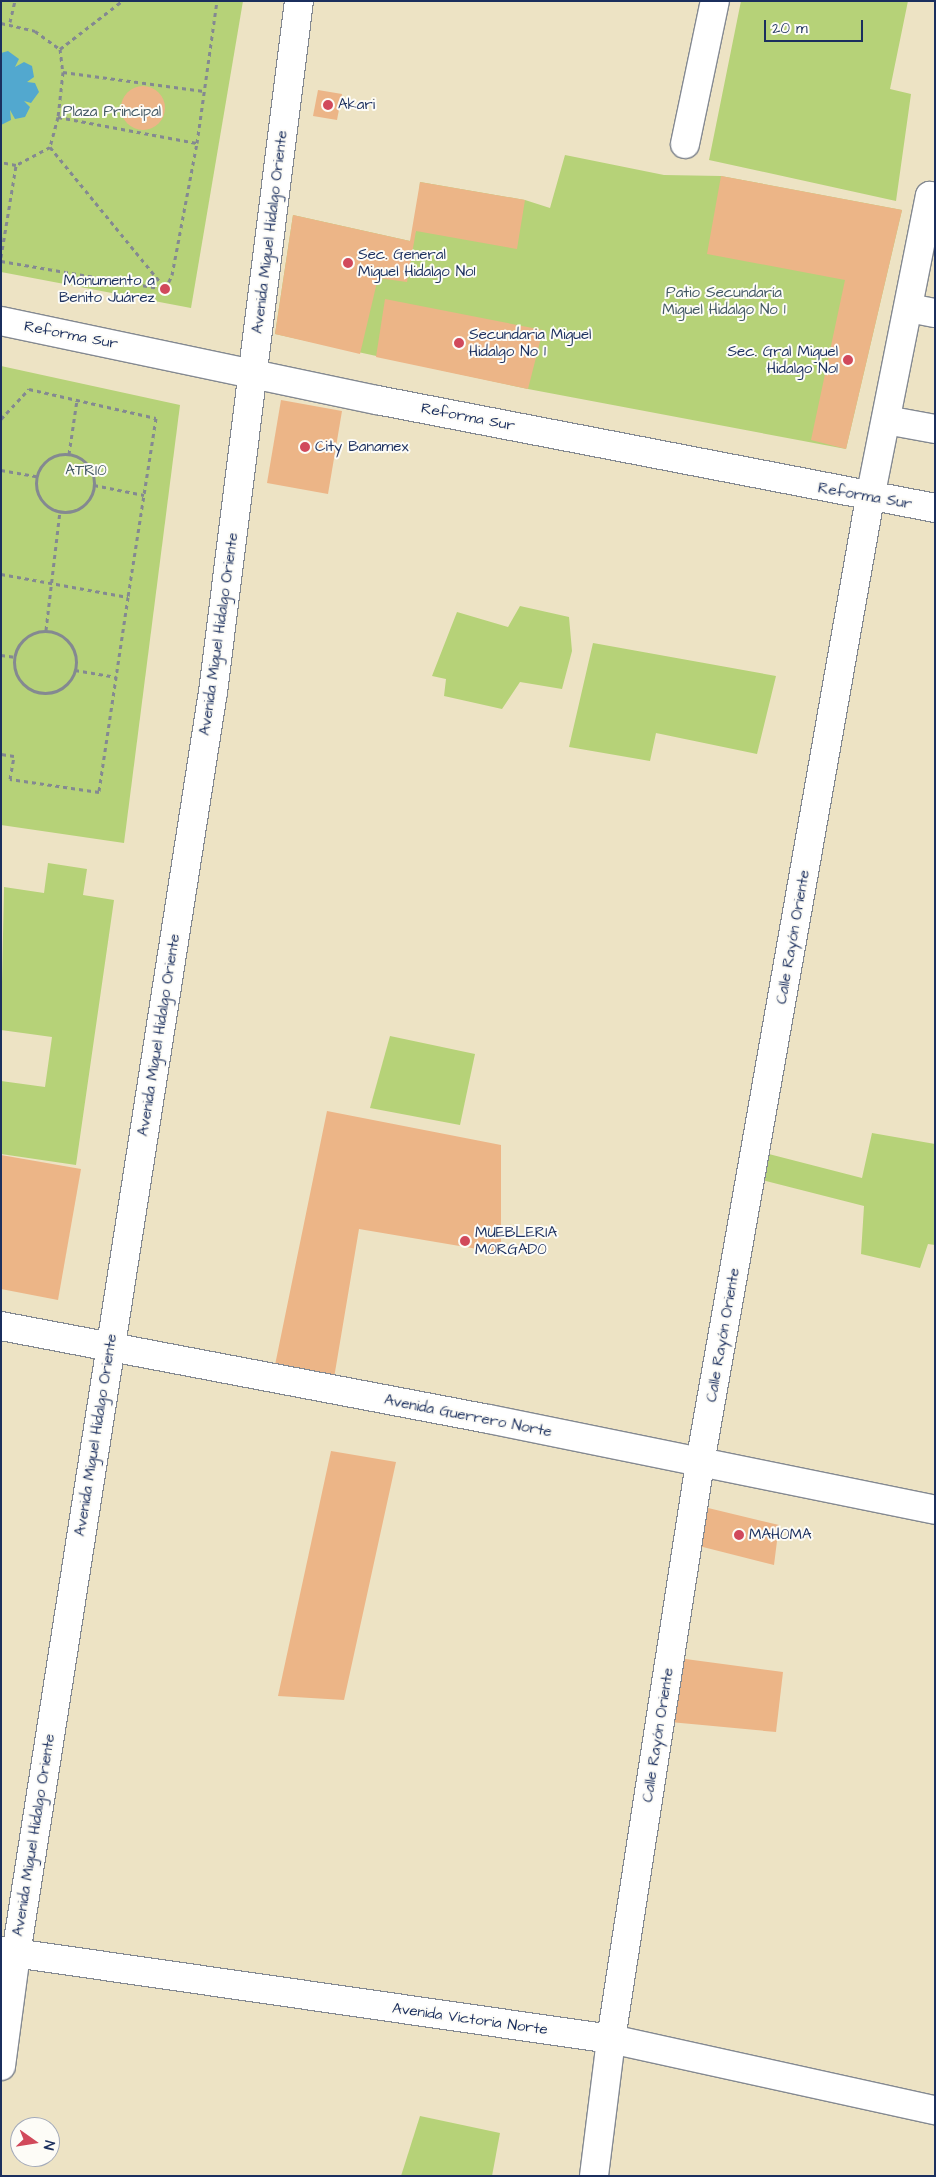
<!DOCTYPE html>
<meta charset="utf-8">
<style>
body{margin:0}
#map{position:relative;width:936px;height:2177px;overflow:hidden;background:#ede3c4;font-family:"Architects Daughter",sans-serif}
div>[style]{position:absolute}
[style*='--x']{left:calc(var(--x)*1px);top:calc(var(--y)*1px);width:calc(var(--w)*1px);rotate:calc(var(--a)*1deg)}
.green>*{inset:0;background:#b6d278}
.water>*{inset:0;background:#52a8cf}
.building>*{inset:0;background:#ecb587}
.round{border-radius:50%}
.path>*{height:3px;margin-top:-1.5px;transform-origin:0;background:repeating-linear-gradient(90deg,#848991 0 4px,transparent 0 8px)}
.path>.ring{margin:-1.5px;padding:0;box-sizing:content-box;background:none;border:3px solid #848991;border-radius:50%}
.roads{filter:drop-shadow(1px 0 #848991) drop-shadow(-1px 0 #848991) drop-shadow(0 1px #848991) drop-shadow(0 -1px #848991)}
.minor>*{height:28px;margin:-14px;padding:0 14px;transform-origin:14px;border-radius:14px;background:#fff}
.major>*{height:28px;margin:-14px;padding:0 14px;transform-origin:14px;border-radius:14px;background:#fff}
.dots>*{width:14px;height:14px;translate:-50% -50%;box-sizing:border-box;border:2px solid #fdfcf7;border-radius:50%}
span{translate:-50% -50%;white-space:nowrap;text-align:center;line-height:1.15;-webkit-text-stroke:4px #fdfcf7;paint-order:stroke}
.poi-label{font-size:15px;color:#1b2f5e}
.left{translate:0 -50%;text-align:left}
.right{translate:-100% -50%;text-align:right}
.park-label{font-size:15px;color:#425864}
.street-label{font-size:15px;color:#1b2f5e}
.frame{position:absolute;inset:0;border:2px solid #1b2f5e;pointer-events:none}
.north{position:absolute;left:10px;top:2117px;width:50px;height:50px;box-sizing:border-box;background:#fdfcf7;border:1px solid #a3aaba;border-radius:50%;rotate:103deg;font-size:14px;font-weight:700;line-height:20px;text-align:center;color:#1b2f5e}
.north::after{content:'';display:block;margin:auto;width:18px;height:22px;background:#d1495b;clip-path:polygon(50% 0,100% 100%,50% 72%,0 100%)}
.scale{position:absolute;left:764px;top:20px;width:99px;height:22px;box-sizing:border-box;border:2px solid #1b2f5e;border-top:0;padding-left:6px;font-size:15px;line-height:18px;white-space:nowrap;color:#1b2f5e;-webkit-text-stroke:4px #fdfcf7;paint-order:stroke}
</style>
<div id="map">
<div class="green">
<i style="clip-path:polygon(1px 1px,243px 1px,191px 308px,1px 272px)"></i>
<i style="clip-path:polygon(741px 1px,908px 1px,890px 89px,911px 94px,896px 201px,709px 160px)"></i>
<i style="clip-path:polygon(565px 155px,664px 175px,721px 176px,902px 210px,846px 449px,528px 389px,275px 334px,293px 215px,410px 241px,416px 231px,420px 182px,525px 200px,550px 208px)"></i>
<i style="clip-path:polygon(1px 366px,180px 405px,124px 843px,1px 825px)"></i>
<i style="clip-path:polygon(520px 606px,569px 617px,572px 651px,562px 689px,520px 682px,502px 709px,444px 696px,446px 679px,432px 676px,457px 612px,508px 627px)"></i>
<i style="clip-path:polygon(593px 643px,776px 676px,757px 754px,656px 733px,650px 761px,569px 747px)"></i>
<i style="clip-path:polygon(48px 863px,87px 869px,83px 895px,114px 900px,76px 1165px,1px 1154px,1px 1081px,45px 1087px,52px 1037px,1px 1030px,4px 887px,44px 893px)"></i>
<i style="clip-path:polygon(390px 1036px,475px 1054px,460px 1125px,370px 1108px)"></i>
<i style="clip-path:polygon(872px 1133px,935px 1144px,935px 1245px,928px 1244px,920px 1268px,861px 1254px,864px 1206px,754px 1178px,761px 1152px,862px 1178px)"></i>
<i style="clip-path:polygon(420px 2116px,500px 2133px,492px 2176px,401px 2176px)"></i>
</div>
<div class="water">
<i style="clip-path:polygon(8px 51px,19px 59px,15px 67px,24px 62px,32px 66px,34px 77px,27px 82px,35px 83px,39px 92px,31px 103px,24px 101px,30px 107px,25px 117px,15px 119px,10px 110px,11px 120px,1px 125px,1px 53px)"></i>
</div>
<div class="building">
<i class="round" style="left:121px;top:86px;width:44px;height:44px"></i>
<i style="clip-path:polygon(318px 90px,342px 94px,337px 120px,313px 116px)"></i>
<i style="clip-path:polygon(721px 176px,902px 210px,846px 449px,811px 440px,845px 280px,707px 254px)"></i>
<i style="clip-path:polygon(420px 182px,525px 200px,517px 249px,416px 231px,407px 282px,378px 278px,360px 354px,275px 334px,293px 215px,410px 241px)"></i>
<i style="clip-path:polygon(385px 299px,543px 330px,528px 389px,376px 357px)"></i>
<i style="clip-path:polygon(281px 400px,342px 411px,328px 494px,267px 483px)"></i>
<i style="clip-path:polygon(327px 1111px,501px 1145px,501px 1253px,359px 1229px,333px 1384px,274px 1370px)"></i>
<i style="clip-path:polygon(1px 1155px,81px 1169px,58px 1300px,1px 1289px)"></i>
<i style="clip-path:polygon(331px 1451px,396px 1462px,344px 1700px,278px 1696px)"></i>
<i style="clip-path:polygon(704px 1507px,779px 1525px,774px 1565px,699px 1546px)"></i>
<i style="clip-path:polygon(678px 1658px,783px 1672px,776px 1732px,670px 1722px)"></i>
</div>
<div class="path">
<i style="--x:10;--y:22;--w:22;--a:-77"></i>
<i style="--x:1;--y:23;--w:35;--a:13"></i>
<i style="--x:35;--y:31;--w:31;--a:36"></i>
<i style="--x:60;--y:49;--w:23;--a:83"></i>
<i style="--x:63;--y:72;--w:45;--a:96.3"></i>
<i style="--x:58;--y:117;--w:31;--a:105"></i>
<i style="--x:50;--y:147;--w:38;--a:152"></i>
<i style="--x:16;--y:165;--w:15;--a:-169"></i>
<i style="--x:60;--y:49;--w:78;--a:-37.7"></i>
<i style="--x:63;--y:72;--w:142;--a:7.7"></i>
<i style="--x:58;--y:117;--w:141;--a:10.6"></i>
<i style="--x:50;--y:147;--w:182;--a:50.8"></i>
<i style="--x:1;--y:257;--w:93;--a:-80.7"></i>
<i style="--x:1;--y:261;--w:166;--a:9.7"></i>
<i style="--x:165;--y:289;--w:16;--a:-63"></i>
<i style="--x:172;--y:275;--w:134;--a:-79.3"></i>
<i style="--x:197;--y:143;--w:143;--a:-82"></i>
<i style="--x:1;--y:419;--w:41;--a:-47"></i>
<i style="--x:29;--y:389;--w:130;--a:12.9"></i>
<i style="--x:156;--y:418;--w:181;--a:98.9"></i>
<i style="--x:69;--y:454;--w:55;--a:-81.6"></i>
<i class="ring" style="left:36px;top:454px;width:55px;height:55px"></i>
<i style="--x:1;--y:470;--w:36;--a:10"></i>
<i style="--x:94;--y:485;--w:51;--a:11.3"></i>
<i style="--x:1;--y:574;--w:129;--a:10.3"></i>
<i style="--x:128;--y:597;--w:197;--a:98.5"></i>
<i style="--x:99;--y:792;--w:90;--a:-171.7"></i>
<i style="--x:10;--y:779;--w:23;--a:-80"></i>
<i style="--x:14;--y:756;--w:13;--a:-171"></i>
<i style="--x:46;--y:630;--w:120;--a:-83.3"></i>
<i class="ring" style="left:14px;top:631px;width:59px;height:59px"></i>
<i style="--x:1;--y:655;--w:15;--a:8"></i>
<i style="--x:75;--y:670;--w:42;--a:9.7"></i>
</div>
<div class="roads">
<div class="minor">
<i style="--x:685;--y:144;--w:146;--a:-78.2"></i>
<i style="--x:909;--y:308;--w:26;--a:11"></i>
<i style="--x:886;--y:420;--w:50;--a:10.4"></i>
<i style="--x:1;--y:1951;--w:616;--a:8.21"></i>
<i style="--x:611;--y:2039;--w:332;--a:12.4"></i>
<i style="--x:1;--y:2066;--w:113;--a:-82.4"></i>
<i style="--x:16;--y:1954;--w:1277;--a:-81.13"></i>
<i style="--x:213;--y:692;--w:696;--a:-82.91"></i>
<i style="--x:594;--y:2176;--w:138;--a:-82.9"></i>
<i style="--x:611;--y:2039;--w:583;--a:-81.22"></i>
<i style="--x:700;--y:1463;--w:980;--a:-80.01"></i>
<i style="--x:870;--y:498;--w:308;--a:-78.8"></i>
<i style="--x:930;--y:196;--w:5;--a:11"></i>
</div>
<div class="major">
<i style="--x:1;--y:321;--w:384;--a:11.9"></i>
<i style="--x:377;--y:400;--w:568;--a:10.95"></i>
<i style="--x:1;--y:1326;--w:497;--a:10.8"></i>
<i style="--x:489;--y:1419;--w:455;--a:11.5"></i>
</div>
</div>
<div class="dots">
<i style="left:328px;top:105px;background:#d1495b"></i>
<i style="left:348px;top:263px;background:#d1495b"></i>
<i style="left:165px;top:289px;background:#d1495b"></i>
<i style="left:459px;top:343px;background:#d1495b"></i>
<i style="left:848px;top:360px;background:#d1495b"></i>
<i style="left:305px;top:447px;background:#d1495b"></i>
<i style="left:465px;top:1241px;background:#d1495b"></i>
<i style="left:739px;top:1535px;background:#d1495b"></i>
</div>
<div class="poi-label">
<span class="left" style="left:338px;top:105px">Akari</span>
<span class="left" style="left:358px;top:263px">Sec. General<br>Miguel Hidalgo No1</span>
<span class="right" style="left:155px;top:289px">Monumento a<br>Benito Juárez</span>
<span class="left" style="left:469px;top:343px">Secundaria Miguel<br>Hidalgo No 1</span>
<span class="right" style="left:838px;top:360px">Sec. Gral Miguel<br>Hidalgo No1</span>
<span class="left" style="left:315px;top:447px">City Banamex</span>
<span class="left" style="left:475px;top:1241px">MUEBLERIA<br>M0RGAD0</span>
<span class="left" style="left:749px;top:1535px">MAH0MA</span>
</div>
<div class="park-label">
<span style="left:112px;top:112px">Plaza Principal</span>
<span style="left:724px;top:301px">Patio Secundaría<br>Miguel Hidalgo No 1</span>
<span style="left:86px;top:471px">ATRI0</span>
</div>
<div class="street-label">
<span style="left:270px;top:232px;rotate:-83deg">Avenida Miguel Hidalgo Oriente</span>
<span style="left:71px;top:335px;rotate:11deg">Reforma Sur</span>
<span style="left:468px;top:417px;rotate:11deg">Reforma Sur</span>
<span style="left:865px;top:496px;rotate:10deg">Reforma Sur</span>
<span style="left:219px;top:634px;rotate:-82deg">Avenida Miguel Hidalgo Oriente</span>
<span style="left:793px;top:937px;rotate:-80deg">Calle Rayón Oriente</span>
<span style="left:159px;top:1035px;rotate:-81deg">Avenida Miguel Hidalgo Oriente</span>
<span style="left:723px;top:1335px;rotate:-80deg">Calle Rayón Oriente</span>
<span style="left:468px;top:1416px;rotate:11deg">Avenida Guerrero Norte</span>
<span style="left:96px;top:1435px;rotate:-81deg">Avenida Miguel Hidalgo Oriente</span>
<span style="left:658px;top:1735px;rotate:-81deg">Calle Rayón Oriente</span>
<span style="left:34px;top:1835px;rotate:-81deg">Avenida Miguel Hidalgo Oriente</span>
<span style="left:470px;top:2019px;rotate:8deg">Avenida Victoria Norte</span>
</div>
<div class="frame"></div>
<div class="north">N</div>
<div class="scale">20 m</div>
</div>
